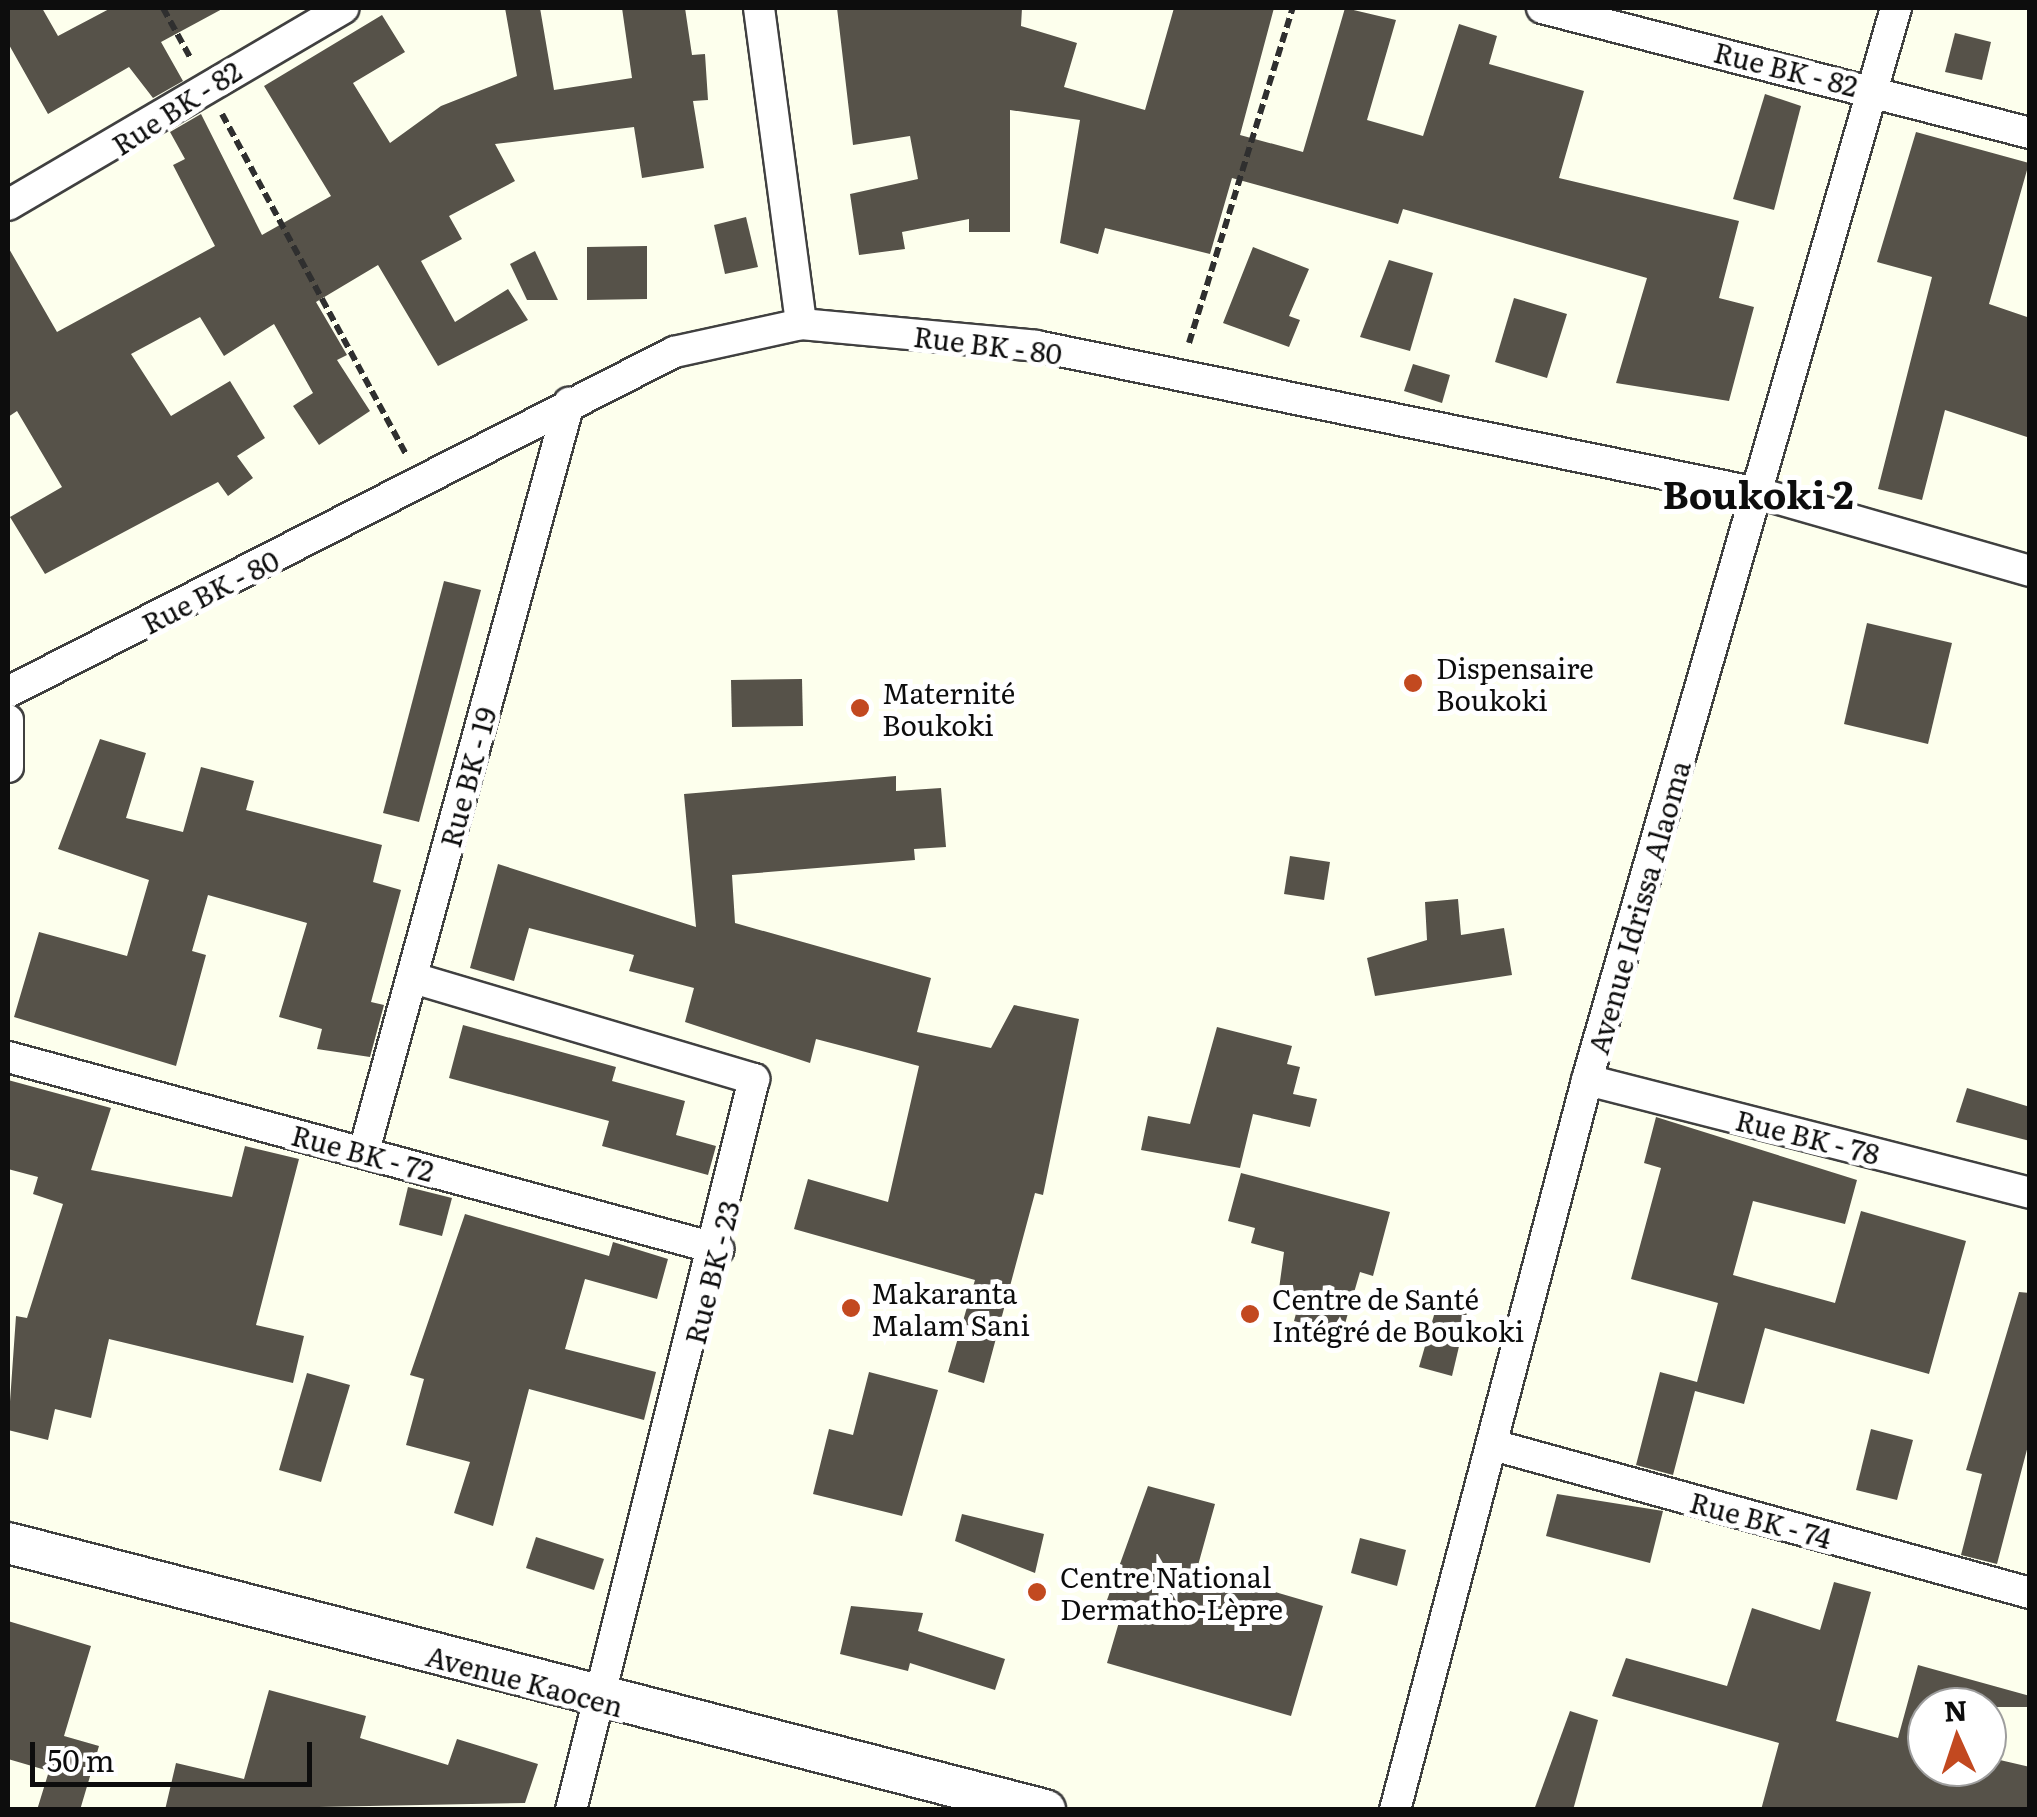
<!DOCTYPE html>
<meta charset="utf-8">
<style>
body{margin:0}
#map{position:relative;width:2037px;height:1817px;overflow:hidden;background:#fdffed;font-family:Literata,serif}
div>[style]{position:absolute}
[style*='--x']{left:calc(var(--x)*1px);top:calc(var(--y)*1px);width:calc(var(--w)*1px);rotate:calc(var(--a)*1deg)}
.building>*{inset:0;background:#565249}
.path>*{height:6px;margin-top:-3px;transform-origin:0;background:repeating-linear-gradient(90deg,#2f2f2f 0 10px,transparent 0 15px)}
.roads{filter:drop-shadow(2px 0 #404040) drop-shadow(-2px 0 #404040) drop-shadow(0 2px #404040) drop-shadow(0 -2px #404040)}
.minor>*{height:30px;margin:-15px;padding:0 15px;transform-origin:15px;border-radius:15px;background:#fff}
.tertiary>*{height:40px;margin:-20px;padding:0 20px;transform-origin:20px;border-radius:20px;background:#fff}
.dots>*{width:28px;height:28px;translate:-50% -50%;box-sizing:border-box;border:5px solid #fff;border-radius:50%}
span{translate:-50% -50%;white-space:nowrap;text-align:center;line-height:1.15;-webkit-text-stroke:10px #fff;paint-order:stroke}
.street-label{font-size:28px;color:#0d0d0d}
.poi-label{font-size:28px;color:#0d0d0d}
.left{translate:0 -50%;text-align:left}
.district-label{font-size:38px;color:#0d0d0d;font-weight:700}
.frame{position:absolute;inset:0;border:10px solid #0d0d0d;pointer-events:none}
.north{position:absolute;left:1907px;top:1687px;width:100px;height:100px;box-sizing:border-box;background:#fff;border:2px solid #9e9e9e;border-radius:50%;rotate:357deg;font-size:28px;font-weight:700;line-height:40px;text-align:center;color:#0d0d0d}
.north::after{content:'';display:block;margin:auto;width:35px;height:45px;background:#c24920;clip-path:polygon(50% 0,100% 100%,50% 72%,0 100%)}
.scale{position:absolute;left:30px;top:1742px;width:282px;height:45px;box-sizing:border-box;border:5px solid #0d0d0d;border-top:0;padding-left:12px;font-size:30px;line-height:35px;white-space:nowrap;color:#0d0d0d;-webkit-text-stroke:8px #fff;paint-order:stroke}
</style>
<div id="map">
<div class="building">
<i style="clip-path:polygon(8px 8px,42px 8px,58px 36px,111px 8px,224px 8px,161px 42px,183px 81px,153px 98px,129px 67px,48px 114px,8px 43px)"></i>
<i style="clip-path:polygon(505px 8px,540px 8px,554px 90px,632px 78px,622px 8px,685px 8px,692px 55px,705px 54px,708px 100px,693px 101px,704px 168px,642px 178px,634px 127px,495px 144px,515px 181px,449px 216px,462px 239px,421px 261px,455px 322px,508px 289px,528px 320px,438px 366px,378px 265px,316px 302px,347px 355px,337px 360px,370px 411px,319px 445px,293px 406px,313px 393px,274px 324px,224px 356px,200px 317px,131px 354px,171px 416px,230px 381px,265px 438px,237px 456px,253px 478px,228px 496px,218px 482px,45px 574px,10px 517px,62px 487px,17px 411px,8px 417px,8px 247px,57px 332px,215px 246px,173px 165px,185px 159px,170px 132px,201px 114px,262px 235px,331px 196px,264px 86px,382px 15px,405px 52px,353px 83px,390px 143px,441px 106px,517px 76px)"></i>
<i style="clip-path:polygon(837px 8px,1022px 8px,1021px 26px,1077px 43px,1064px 87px,1145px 110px,1174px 8px,1274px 8px,1240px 135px,1303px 152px,1345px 8px,1396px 20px,1367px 120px,1423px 136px,1459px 24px,1497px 36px,1489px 64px,1584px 91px,1559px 178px,1739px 221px,1719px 298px,1754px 307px,1729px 401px,1616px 383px,1647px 278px,1403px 209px,1398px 224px,1232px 178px,1210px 254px,1105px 228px,1098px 254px,1060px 243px,1080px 120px,1010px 110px,1010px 232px,969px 232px,969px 219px,902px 232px,905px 249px,859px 255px,850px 194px,918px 179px,910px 136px,853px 145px)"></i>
<i style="clip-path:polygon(1955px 33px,1991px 42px,1982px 80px,1945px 72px)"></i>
<i style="clip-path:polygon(1765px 94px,1801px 106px,1774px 210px,1733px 199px)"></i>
<i style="clip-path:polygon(1916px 132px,2029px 163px,1989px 304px,2030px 318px,2030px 438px,1945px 410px,1922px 500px,1878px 489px,1932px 277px,1877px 262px)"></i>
<i style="clip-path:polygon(746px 217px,758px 267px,725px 274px,714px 225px)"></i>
<i style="clip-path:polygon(647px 246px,647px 299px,587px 300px,587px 247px)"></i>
<i style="clip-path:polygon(1253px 247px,1309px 269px,1289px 316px,1300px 320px,1289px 347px,1223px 323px)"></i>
<i style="clip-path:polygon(535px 251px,558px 300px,527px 300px,510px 264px)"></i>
<i style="clip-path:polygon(1389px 260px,1433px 273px,1410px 351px,1360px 337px)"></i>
<i style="clip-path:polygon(1514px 298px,1567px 314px,1547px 378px,1495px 362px)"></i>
<i style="clip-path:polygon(1413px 364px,1450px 375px,1442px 403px,1404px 391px)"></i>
<i style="clip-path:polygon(444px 581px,481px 590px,419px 822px,383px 813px)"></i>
<i style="clip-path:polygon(1867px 623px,1952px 643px,1928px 744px,1844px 724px)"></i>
<i style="clip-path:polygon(802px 679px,803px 726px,732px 727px,731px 680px)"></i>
<i style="clip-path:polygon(100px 739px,146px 753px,126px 818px,183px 832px,201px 767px,254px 781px,246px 810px,382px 845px,373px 882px,401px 890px,371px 1002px,384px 1005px,370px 1057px,317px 1049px,322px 1029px,279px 1017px,307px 923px,208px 895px,192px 951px,206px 955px,176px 1066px,14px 1017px,39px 932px,127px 956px,149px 880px,58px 849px)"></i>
<i style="clip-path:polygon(896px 776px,896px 791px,941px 788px,946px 847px,914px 849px,915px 860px,732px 875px,735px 923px,931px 978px,917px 1032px,991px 1048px,1014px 1005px,1079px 1019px,1043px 1195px,1035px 1193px,984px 1383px,948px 1372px,975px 1280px,794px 1229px,808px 1179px,888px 1202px,919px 1066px,816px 1039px,810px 1063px,685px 1022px,694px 988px,629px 971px,634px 955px,529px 928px,514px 981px,470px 968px,498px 864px,696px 927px,684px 794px)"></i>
<i style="clip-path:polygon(1290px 856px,1330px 862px,1324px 900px,1284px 894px)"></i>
<i style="clip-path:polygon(1458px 899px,1461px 935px,1504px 928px,1512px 975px,1375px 996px,1367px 958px,1427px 940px,1425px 902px)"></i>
<i style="clip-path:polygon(463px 1025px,616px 1067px,612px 1081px,685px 1101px,676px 1135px,716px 1146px,708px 1175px,602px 1146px,609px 1121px,449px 1078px)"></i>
<i style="clip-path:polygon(1217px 1027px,1292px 1046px,1287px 1064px,1300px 1067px,1293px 1094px,1317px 1099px,1310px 1127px,1253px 1114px,1240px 1168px,1141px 1150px,1148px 1116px,1190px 1124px)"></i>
<i style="clip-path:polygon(8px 1080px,111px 1108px,91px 1170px,232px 1197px,245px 1146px,299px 1159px,256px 1325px,304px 1336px,293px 1383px,109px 1339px,91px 1418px,55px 1409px,48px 1440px,8px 1430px,16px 1316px,27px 1318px,63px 1204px,33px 1194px,38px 1177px,8px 1169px)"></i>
<i style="clip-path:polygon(1967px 1088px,2030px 1107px,2030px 1141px,1956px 1122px)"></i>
<i style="clip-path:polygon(1656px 1117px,1857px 1180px,1845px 1224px,1753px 1201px,1733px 1275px,1835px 1303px,1861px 1211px,1966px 1241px,1929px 1374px,1765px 1328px,1744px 1404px,1695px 1391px,1673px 1475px,1636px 1465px,1660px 1372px,1697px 1382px,1718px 1303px,1631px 1279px,1661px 1168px,1644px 1163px)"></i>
<i style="clip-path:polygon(1241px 1173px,1390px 1212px,1373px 1276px,1360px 1272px,1342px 1334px,1294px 1321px,1301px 1295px,1279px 1289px,1284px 1252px,1251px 1243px,1255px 1228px,1228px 1221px)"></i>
<i style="clip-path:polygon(408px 1187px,452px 1198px,442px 1236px,399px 1225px)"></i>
<i style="clip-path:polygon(465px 1214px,609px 1256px,613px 1242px,668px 1259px,657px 1299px,585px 1279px,565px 1349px,656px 1372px,644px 1420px,529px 1389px,493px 1526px,454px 1513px,470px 1462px,406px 1445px,424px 1379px,410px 1375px)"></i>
<i style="clip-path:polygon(1441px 1291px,1470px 1300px,1452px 1376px,1419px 1367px)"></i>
<i style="clip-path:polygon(2019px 1292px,2030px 1293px,2030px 1438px,1997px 1564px,1961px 1555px,1982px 1474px,1966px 1470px)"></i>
<i style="clip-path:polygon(869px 1372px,938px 1390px,902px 1516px,813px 1494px,829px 1429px,853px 1435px)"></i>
<i style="clip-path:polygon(307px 1373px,350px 1385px,321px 1482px,279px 1470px)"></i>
<i style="clip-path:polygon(1871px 1429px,1913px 1440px,1897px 1500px,1856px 1490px)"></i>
<i style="clip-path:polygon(1148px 1486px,1215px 1504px,1197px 1569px,1323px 1606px,1291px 1716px,1107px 1663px,1124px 1605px,1107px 1600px)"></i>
<i style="clip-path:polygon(1557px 1494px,1663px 1511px,1650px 1563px,1546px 1536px)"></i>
<i style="clip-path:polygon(962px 1514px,1044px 1534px,1035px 1573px,955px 1541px)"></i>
<i style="clip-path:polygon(536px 1537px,604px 1559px,594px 1590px,526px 1568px)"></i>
<i style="clip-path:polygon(1360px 1538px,1406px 1550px,1397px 1586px,1351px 1573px)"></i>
<i style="clip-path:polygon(1834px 1582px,1871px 1592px,1836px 1721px,1898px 1738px,1918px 1665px,2030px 1696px,2030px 1707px,1927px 1707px,1927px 1767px,1987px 1767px,1987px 1757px,2030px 1767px,2030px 1810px,1761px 1810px,1779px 1743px,1612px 1696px,1626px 1658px,1727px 1686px,1752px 1608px,1820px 1630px)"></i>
<i style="clip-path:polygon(851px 1606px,923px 1613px,918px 1631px,1005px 1659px,995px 1690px,910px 1663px,908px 1671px,840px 1654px)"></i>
<i style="clip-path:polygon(8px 1621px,91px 1646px,64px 1736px,99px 1746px,80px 1810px,37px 1810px,49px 1771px,8px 1759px)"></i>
<i style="clip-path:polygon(269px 1690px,366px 1716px,360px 1738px,448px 1765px,457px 1739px,538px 1764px,525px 1803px,165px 1810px,176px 1763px,244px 1779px)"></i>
<i style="clip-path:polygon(1570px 1711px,1598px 1720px,1573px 1810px,1534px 1810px)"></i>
</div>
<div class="path">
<i style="--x:163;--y:8;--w:58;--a:61.2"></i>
<i style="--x:222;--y:114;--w:387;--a:61.6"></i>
<i style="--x:1189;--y:343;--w:351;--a:-72.8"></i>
</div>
<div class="roads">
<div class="minor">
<i style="--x:759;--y:8;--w:319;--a:82.4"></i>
<i style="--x:1542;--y:8;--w:504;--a:14.37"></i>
<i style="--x:8;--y:205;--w:389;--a:-30.4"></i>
<i style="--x:8;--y:692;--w:748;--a:-27.04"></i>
<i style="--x:674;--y:352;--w:130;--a:-12.4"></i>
<i style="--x:801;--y:324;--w:236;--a:5.3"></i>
<i style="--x:1036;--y:346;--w:737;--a:11.51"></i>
<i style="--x:1758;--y:493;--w:283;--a:16"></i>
<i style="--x:8;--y:720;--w:47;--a:90"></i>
<i style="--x:413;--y:978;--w:356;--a:16.5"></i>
<i style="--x:754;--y:1079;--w:754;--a:104.05"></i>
<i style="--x:8;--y:1057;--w:736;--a:15.13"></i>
<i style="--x:1587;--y:1080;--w:457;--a:14.3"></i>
<i style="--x:364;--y:1151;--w:776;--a:-74.67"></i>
<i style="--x:1493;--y:1445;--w:557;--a:15.41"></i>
<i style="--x:1395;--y:1810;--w:755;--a:-75.26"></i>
<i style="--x:1587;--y:1080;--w:1116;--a:-73.92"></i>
</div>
<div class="tertiary">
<i style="--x:8;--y:1543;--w:1071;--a:14.44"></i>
</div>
</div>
<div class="dots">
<i style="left:1413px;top:683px;background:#c24920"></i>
<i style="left:860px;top:708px;background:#c24920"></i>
<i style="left:851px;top:1308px;background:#c24920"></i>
<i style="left:1250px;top:1314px;background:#c24920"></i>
<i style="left:1037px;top:1592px;background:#c24920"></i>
</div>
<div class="street-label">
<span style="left:1786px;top:68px;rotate:14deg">Rue BK - 82</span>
<span style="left:176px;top:107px;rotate:-33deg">Rue BK - 82</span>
<span style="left:988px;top:344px;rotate:7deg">Rue BK - 80</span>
<span style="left:210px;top:591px;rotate:-27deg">Rue BK - 80</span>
<span style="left:467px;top:777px;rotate:-75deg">Rue BK - 19</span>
<span style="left:1638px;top:907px;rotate:-74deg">Avenue Idrissa Alaoma</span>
<span style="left:1808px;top:1136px;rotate:14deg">Rue BK - 78</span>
<span style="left:363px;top:1152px;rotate:15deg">Rue BK - 72</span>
<span style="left:711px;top:1272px;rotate:-76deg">Rue BK - 23</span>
<span style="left:1761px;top:1519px;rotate:15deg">Rue BK - 74</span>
<span style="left:525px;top:1680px;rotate:15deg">Avenue Kaocen</span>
</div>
<div class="poi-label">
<span class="left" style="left:1436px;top:683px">Dispensaire<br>Boukoki</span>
<span class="left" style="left:882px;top:708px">Maternité<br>Boukoki</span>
<span class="left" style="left:871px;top:1308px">Makaranta<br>Malam Sani</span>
<span class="left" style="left:1272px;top:1314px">Centre de Santé<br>Intégré de Boukoki</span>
<span class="left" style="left:1060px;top:1592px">Centre National<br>Dermatho-Lèpre</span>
</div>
<div class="district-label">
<span style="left:1758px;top:493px">Boukoki 2</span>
</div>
<div class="frame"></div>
<div class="north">N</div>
<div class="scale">50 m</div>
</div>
